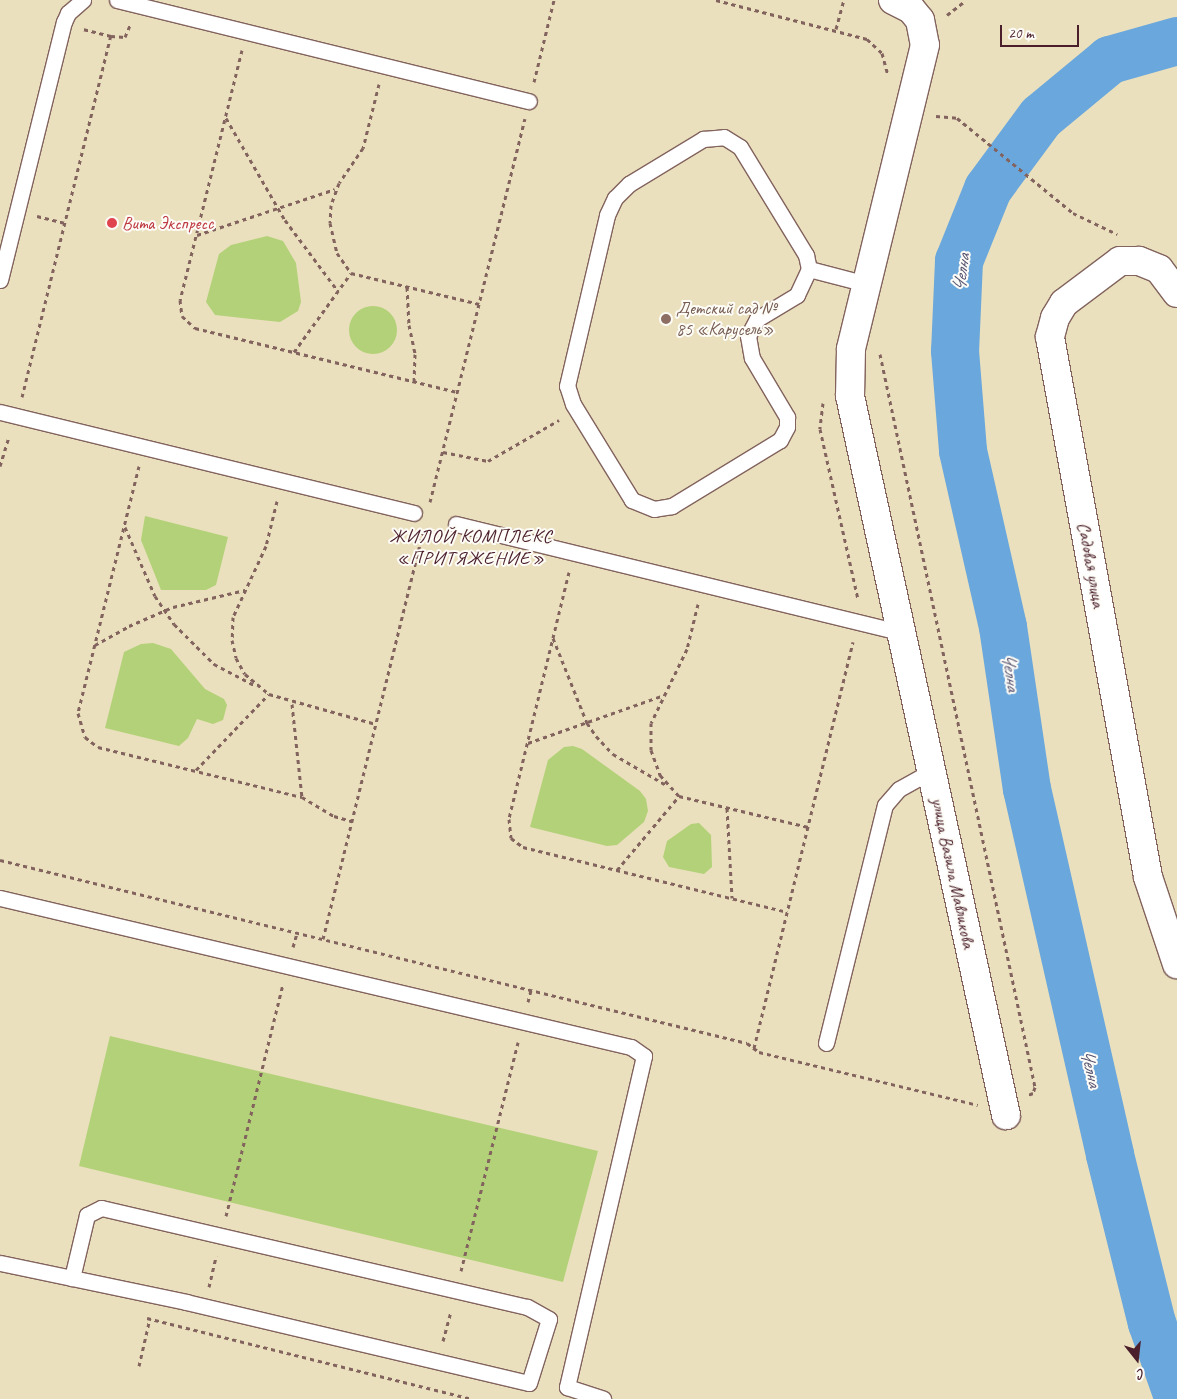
<!DOCTYPE html>
<meta charset="utf-8">
<style>
body{margin:0}
#map{position:relative;width:1177px;height:1399px;overflow:hidden;background:#eae0bd;font-family:Caveat,sans-serif}
div>[style]{position:absolute}
[style*='--x']{left:calc(var(--x)*1px);top:calc(var(--y)*1px);width:calc(var(--w)*1px);rotate:calc(var(--a)*1deg)}
.green>*{inset:0;background:#b3d178}
.round{border-radius:50%}
.river>*{height:48px;margin:-24px;padding:0 24px;transform-origin:24px;border-radius:24px;background:#6aa7dc}
.path>*{height:3px;margin-top:-1.5px;transform-origin:0;background:repeating-linear-gradient(90deg,#82635e 0 4px,transparent 0 8px)}
.roads{filter:drop-shadow(1px 0 #82635e) drop-shadow(-1px 0 #82635e) drop-shadow(0 1px #82635e) drop-shadow(0 -1px #82635e)}
.service>*{height:15px;margin:-7.5px;padding:0 7.5px;transform-origin:7.5px;border-radius:7.5px;background:#fff}
.minor>*{height:28px;margin:-14px;padding:0 14px;transform-origin:14px;border-radius:14px;background:#fff}
.dots>*{width:14px;height:14px;translate:-50% -50%;box-sizing:border-box;border:2px solid #fdfcf7;border-radius:50%}
span{translate:-50% -50%;white-space:nowrap;text-align:center;line-height:1.15;-webkit-text-stroke:4px #fdfcf7;paint-order:stroke}
.health-label{font-size:18px;color:#be3a42}
.left{translate:0 -50%;text-align:left}
.education-label{font-size:18px;color:#785e54}
.street-label{font-size:18px;color:#4a1f2b}
.water-label{font-size:19px;color:#575572;font-style:italic}
.neighbourhood-label{font-size:19px;color:#4a1f2b;letter-spacing:1px}
.north{position:absolute;left:1112px;top:1334px;width:50px;height:50px;-webkit-text-stroke:4px #fdfcf7;paint-order:stroke;rotate:164deg;font-size:14px;font-weight:700;line-height:20px;text-align:center;color:#4a1f2b}
.north::after{content:'';display:block;margin:auto;width:18px;height:22px;background:#4a1f2b;clip-path:polygon(50% 0,100% 100%,50% 72%,0 100%)}
.scale{position:absolute;left:1000px;top:25px;width:79px;height:22px;box-sizing:border-box;border:2px solid #4a1f2b;border-top:0;padding-left:6px;font-size:15px;line-height:18px;white-space:nowrap;color:#4a1f2b;-webkit-text-stroke:4px #fdfcf7;paint-order:stroke}
</style>
<div id="map">
<div class="green">
<i style="clip-path:polygon(267px 236px,283px 241px,296px 263px,301px 302px,298px 311px,280px 322px,215px 315px,206px 302px,219px 254px,231px 245px)"></i>
<i class="round" style="left:349px;top:306px;width:48px;height:48px"></i>
<i style="clip-path:polygon(145px 516px,228px 537px,216px 585px,206px 590px,161px 590px,141px 540px)"></i>
<i style="clip-path:polygon(153px 643px,171px 649px,205px 689px,224px 699px,227px 705px,223px 720px,213px 724px,197px 719px,188px 738px,179px 746px,105px 728px,124px 652px,141px 644px)"></i>
<i style="clip-path:polygon(573px 746px,582px 749px,640px 791px,646px 799px,648px 811px,644px 822px,617px 845px,607px 846px,530px 827px,548px 760px,564px 747px)"></i>
<i style="clip-path:polygon(699px 823px,711px 835px,712px 867px,704px 874px,669px 867px,663px 857px,667px 841px,691px 824px)"></i>
<i style="clip-path:polygon(110px 1036px,598px 1151px,563px 1282px,79px 1166px)"></i>
</div>
<div class="river">
<i style="--x:1177;--y:41;--w:70;--a:164.2"></i>
<i style="--x:1110;--y:60;--w:89;--a:140.4"></i>
<i style="--x:1041;--y:117;--w:89;--a:126.4"></i>
<i style="--x:988;--y:189;--w:78;--a:111.9"></i>
<i style="--x:959;--y:261;--w:90;--a:92.5"></i>
<i style="--x:955;--y:351;--w:100;--a:85.4"></i>
<i style="--x:963;--y:451;--w:180;--a:77.2"></i>
<i style="--x:1003;--y:627;--w:164;--a:81.6"></i>
<i style="--x:1027;--y:789;--w:375;--a:77.2"></i>
<i style="--x:1110;--y:1155;--w:173;--a:76"></i>
<i style="--x:1152;--y:1323;--w:75;--a:70.6"></i>
</div>
<div class="path">
<i style="--x:716;--y:0;--w:156;--a:14.5"></i>
<i style="--x:867;--y:39;--w:21;--a:43"></i>
<i style="--x:882;--y:53;--w:23;--a:75"></i>
<i style="--x:947;--y:15;--w:24;--a:-38"></i>
<i style="--x:836;--y:29;--w:30;--a:-75"></i>
<i style="--x:111;--y:36;--w:14;--a:4"></i>
<i style="--x:125;--y:37;--w:13;--a:-67"></i>
<i style="--x:242;--y:50;--w:258;--a:103.9"></i>
<i style="--x:180;--y:300;--w:16;--a:83"></i>
<i style="--x:182;--y:316;--w:18;--a:43"></i>
<i style="--x:195;--y:328;--w:271;--a:13.7"></i>
<i style="--x:534;--y:82;--w:84;--a:-76.3"></i>
<i style="--x:379;--y:84;--w:66;--a:104"></i>
<i style="--x:363;--y:148;--w:42;--a:124.4"></i>
<i style="--x:339;--y:183;--w:23;--a:110"></i>
<i style="--x:331;--y:205;--w:18;--a:93"></i>
<i style="--x:330;--y:223;--w:31;--a:77"></i>
<i style="--x:337;--y:253;--w:24;--a:55"></i>
<i style="--x:351;--y:273;--w:132;--a:13.6"></i>
<i style="--x:936;--y:116;--w:21;--a:5"></i>
<i style="--x:957;--y:118;--w:150;--a:39.3"></i>
<i style="--x:1073;--y:213;--w:49;--a:25.5"></i>
<i style="--x:226;--y:118;--w:118;--a:60"></i>
<i style="--x:285;--y:220;--w:89;--a:53.3"></i>
<i style="--x:37;--y:216;--w:29;--a:14"></i>
<i style="--x:197;--y:235;--w:145;--a:-18.4"></i>
<i style="--x:407;--y:287;--w:38;--a:87"></i>
<i style="--x:409;--y:325;--w:30;--a:78"></i>
<i style="--x:415;--y:354;--w:28;--a:92"></i>
<i style="--x:294;--y:352;--w:97;--a:-54.2"></i>
<i style="--x:880;--y:354;--w:749;--a:78.06"></i>
<i style="--x:1035;--y:1087;--w:6;--a:108"></i>
<i style="--x:1033;--y:1093;--w:5;--a:158"></i>
<i style="--x:22;--y:397;--w:372;--a:-76.2"></i>
<i style="--x:111;--y:36;--w:30;--a:-166"></i>
<i style="--x:823;--y:403;--w:26;--a:97"></i>
<i style="--x:820;--y:429;--w:174;--a:77.4"></i>
<i style="--x:443;--y:452;--w:46;--a:11.3"></i>
<i style="--x:488;--y:461;--w:82;--a:-30"></i>
<i style="--x:0;--y:466;--w:31;--a:-73"></i>
<i style="--x:139;--y:466;--w:254;--a:103.9"></i>
<i style="--x:78;--y:713;--w:25;--a:74"></i>
<i style="--x:85;--y:737;--w:16;--a:38"></i>
<i style="--x:98;--y:747;--w:210;--a:13.8"></i>
<i style="--x:302;--y:797;--w:37;--a:31"></i>
<i style="--x:334;--y:816;--w:19;--a:16"></i>
<i style="--x:277;--y:501;--w:46;--a:103.7"></i>
<i style="--x:266;--y:546;--w:78;--a:114.9"></i>
<i style="--x:233;--y:617;--w:23;--a:92"></i>
<i style="--x:232;--y:640;--w:18;--a:77"></i>
<i style="--x:236;--y:658;--w:18;--a:61"></i>
<i style="--x:245;--y:674;--w:31;--a:40"></i>
<i style="--x:269;--y:694;--w:111;--a:15.7"></i>
<i style="--x:430;--y:502;--w:395;--a:-76.1"></i>
<i style="--x:125;--y:527;--w:75;--a:66.5"></i>
<i style="--x:155;--y:596;--w:34;--a:56"></i>
<i style="--x:174;--y:624;--w:57;--a:45"></i>
<i style="--x:214;--y:664;--w:45;--a:27.7"></i>
<i style="--x:569;--y:572;--w:254;--a:103.7"></i>
<i style="--x:509;--y:819;--w:19;--a:84"></i>
<i style="--x:511;--y:838;--w:15;--a:37"></i>
<i style="--x:523;--y:847;--w:272;--a:13.8"></i>
<i style="--x:698;--y:604;--w:46;--a:103.7"></i>
<i style="--x:687;--y:649;--w:82;--a:115.9"></i>
<i style="--x:651;--y:723;--w:27;--a:90"></i>
<i style="--x:651;--y:750;--w:27;--a:70"></i>
<i style="--x:660;--y:775;--w:28;--a:48"></i>
<i style="--x:679;--y:796;--w:133;--a:13.5"></i>
<i style="--x:553;--y:638;--w:92;--a:68.2"></i>
<i style="--x:587;--y:723;--w:16;--a:55"></i>
<i style="--x:596;--y:736;--w:25;--a:47"></i>
<i style="--x:613;--y:754;--w:61;--a:30.3"></i>
<i style="--x:95;--y:645;--w:39;--a:-29"></i>
<i style="--x:129;--y:626;--w:48;--a:-23.4"></i>
<i style="--x:173;--y:607;--w:74;--a:-13.3"></i>
<i style="--x:292;--y:704;--w:94;--a:83.9"></i>
<i style="--x:528;--y:743;--w:144;--a:-19.4"></i>
<i style="--x:196;--y:770;--w:105;--a:-46.2"></i>
<i style="--x:727;--y:808;--w:90;--a:86.8"></i>
<i style="--x:0;--y:860;--w:769;--a:13.77"></i>
<i style="--x:747;--y:1043;--w:15;--a:37"></i>
<i style="--x:759;--y:1052;--w:225;--a:13.6"></i>
<i style="--x:617;--y:870;--w:97;--a:-50"></i>
<i style="--x:323;--y:939;--w:419;--a:-76.2"></i>
<i style="--x:293;--y:947;--w:15;--a:-74"></i>
<i style="--x:528;--y:1002;--w:12;--a:-76"></i>
<i style="--x:754;--y:1048;--w:418;--a:-76.3"></i>
<i style="--x:226;--y:1216;--w:239;--a:-76.2"></i>
<i style="--x:461;--y:1271;--w:236;--a:-76"></i>
<i style="--x:209;--y:1287;--w:32;--a:-77"></i>
<i style="--x:147;--y:1318;--w:335;--a:14"></i>
<i style="--x:443;--y:1341;--w:31;--a:-75"></i>
<i style="--x:139;--y:1366;--w:49;--a:-77.1"></i>
</div>
<div class="roads">
<div class="service">
<i style="--x:117;--y:0;--w:424;--a:13.8"></i>
<i style="--x:809;--y:269;--w:29;--a:115"></i>
<i style="--x:797;--y:295;--w:47;--a:149"></i>
<i style="--x:757;--y:319;--w:19;--a:118"></i>
<i style="--x:748;--y:336;--w:22;--a:80"></i>
<i style="--x:752;--y:358;--w:69;--a:59.3"></i>
<i style="--x:787;--y:417;--w:10;--a:90"></i>
<i style="--x:787;--y:427;--w:15;--a:118"></i>
<i style="--x:780;--y:440;--w:127;--a:148.6"></i>
<i style="--x:672;--y:506;--w:18;--a:171"></i>
<i style="--x:654;--y:509;--w:24;--a:-158"></i>
<i style="--x:632;--y:500;--w:113;--a:-121.6"></i>
<i style="--x:573;--y:404;--w:19;--a:-108"></i>
<i style="--x:567;--y:386;--w:176;--a:-76.8"></i>
<i style="--x:607;--y:215;--w:19;--a:-65"></i>
<i style="--x:615;--y:198;--w:20;--a:-45"></i>
<i style="--x:629;--y:184;--w:87;--a:-31.3"></i>
<i style="--x:703;--y:139;--w:21;--a:-5"></i>
<i style="--x:724;--y:137;--w:19;--a:32"></i>
<i style="--x:740;--y:147;--w:127;--a:58.6"></i>
<i style="--x:806;--y:255;--w:14;--a:78"></i>
<i style="--x:809;--y:269;--w:60;--a:14.5"></i>
<i style="--x:0;--y:280;--w:266;--a:-76.1"></i>
<i style="--x:64;--y:22;--w:10;--a:-66"></i>
<i style="--x:68;--y:13;--w:20;--a:-41"></i>
<i style="--x:0;--y:412;--w:426;--a:13.7"></i>
<i style="--x:456;--y:524;--w:457;--a:13.7"></i>
<i style="--x:0;--y:898;--w:648;--a:13.29"></i>
<i style="--x:631;--y:1047;--w:16;--a:35"></i>
<i style="--x:644;--y:1056;--w:340;--a:103.1"></i>
<i style="--x:567;--y:1387;--w:38;--a:18"></i>
<i style="--x:826;--y:1043;--w:245;--a:-76.1"></i>
<i style="--x:885;--y:805;--w:21;--a:-49"></i>
<i style="--x:899;--y:789;--w:37;--a:-29"></i>
<i style="--x:0;--y:1263;--w:190;--a:11.8"></i>
<i style="--x:186;--y:1302;--w:352;--a:13.3"></i>
<i style="--x:529;--y:1383;--w:67;--a:-72.6"></i>
<i style="--x:549;--y:1319;--w:25;--a:-151"></i>
<i style="--x:527;--y:1307;--w:437;--a:-166.9"></i>
<i style="--x:101;--y:1208;--w:16;--a:153"></i>
<i style="--x:87;--y:1215;--w:65;--a:103.4"></i>
</div>
<div class="minor">
<i style="--x:893;--y:0;--w:20;--a:27"></i>
<i style="--x:911;--y:9;--w:14;--a:51"></i>
<i style="--x:920;--y:20;--w:25;--a:79"></i>
<i style="--x:925;--y:45;--w:313;--a:103.7"></i>
<i style="--x:851;--y:349;--w:47;--a:91.2"></i>
<i style="--x:850;--y:396;--w:736;--a:77.76"></i>
<i style="--x:1177;--y:293;--w:30;--a:-127"></i>
<i style="--x:1159;--y:269;--w:22;--a:-158"></i>
<i style="--x:1139;--y:261;--w:19;--a:180"></i>
<i style="--x:1120;--y:261;--w:70;--a:143.1"></i>
<i style="--x:1064;--y:303;--w:17;--a:121"></i>
<i style="--x:1055;--y:318;--w:20;--a:105"></i>
<i style="--x:1050;--y:337;--w:549;--a:79.71"></i>
<i style="--x:1148;--y:877;--w:92;--a:71.6"></i>
</div>
</div>
<div class="dots">
<i style="left:112px;top:223px;background:#e0444e"></i>
<i style="left:666px;top:319px;background:#8d6e63"></i>
</div>
<div class="health-label">
<span class="left" style="left:122px;top:223px">Вита Экспресс</span>
</div>
<div class="education-label">
<span class="left" style="left:676px;top:319px">Детский сад №<br>85 «Карусель»</span>
</div>
<div class="street-label">
<span style="left:1091px;top:565px;rotate:80deg">Садовая улица</span>
<span style="left:953px;top:873px;rotate:78deg">улица Вазила Мавликова</span>
</div>
<div class="water-label">
<span style="left:962px;top:273px;rotate:-82deg">Челна</span>
<span style="left:1010px;top:672px;rotate:82deg">Челна</span>
<span style="left:1090px;top:1068px;rotate:77deg">Челна</span>
</div>
<div class="neighbourhood-label">
<span style="left:471px;top:548px">ЖИЛОЙ КОМПЛЕКС<br>«ПРИТЯЖЕНИЕ»</span>
</div>
<div class="north">С</div>
<div class="scale">20 m</div>
</div>
